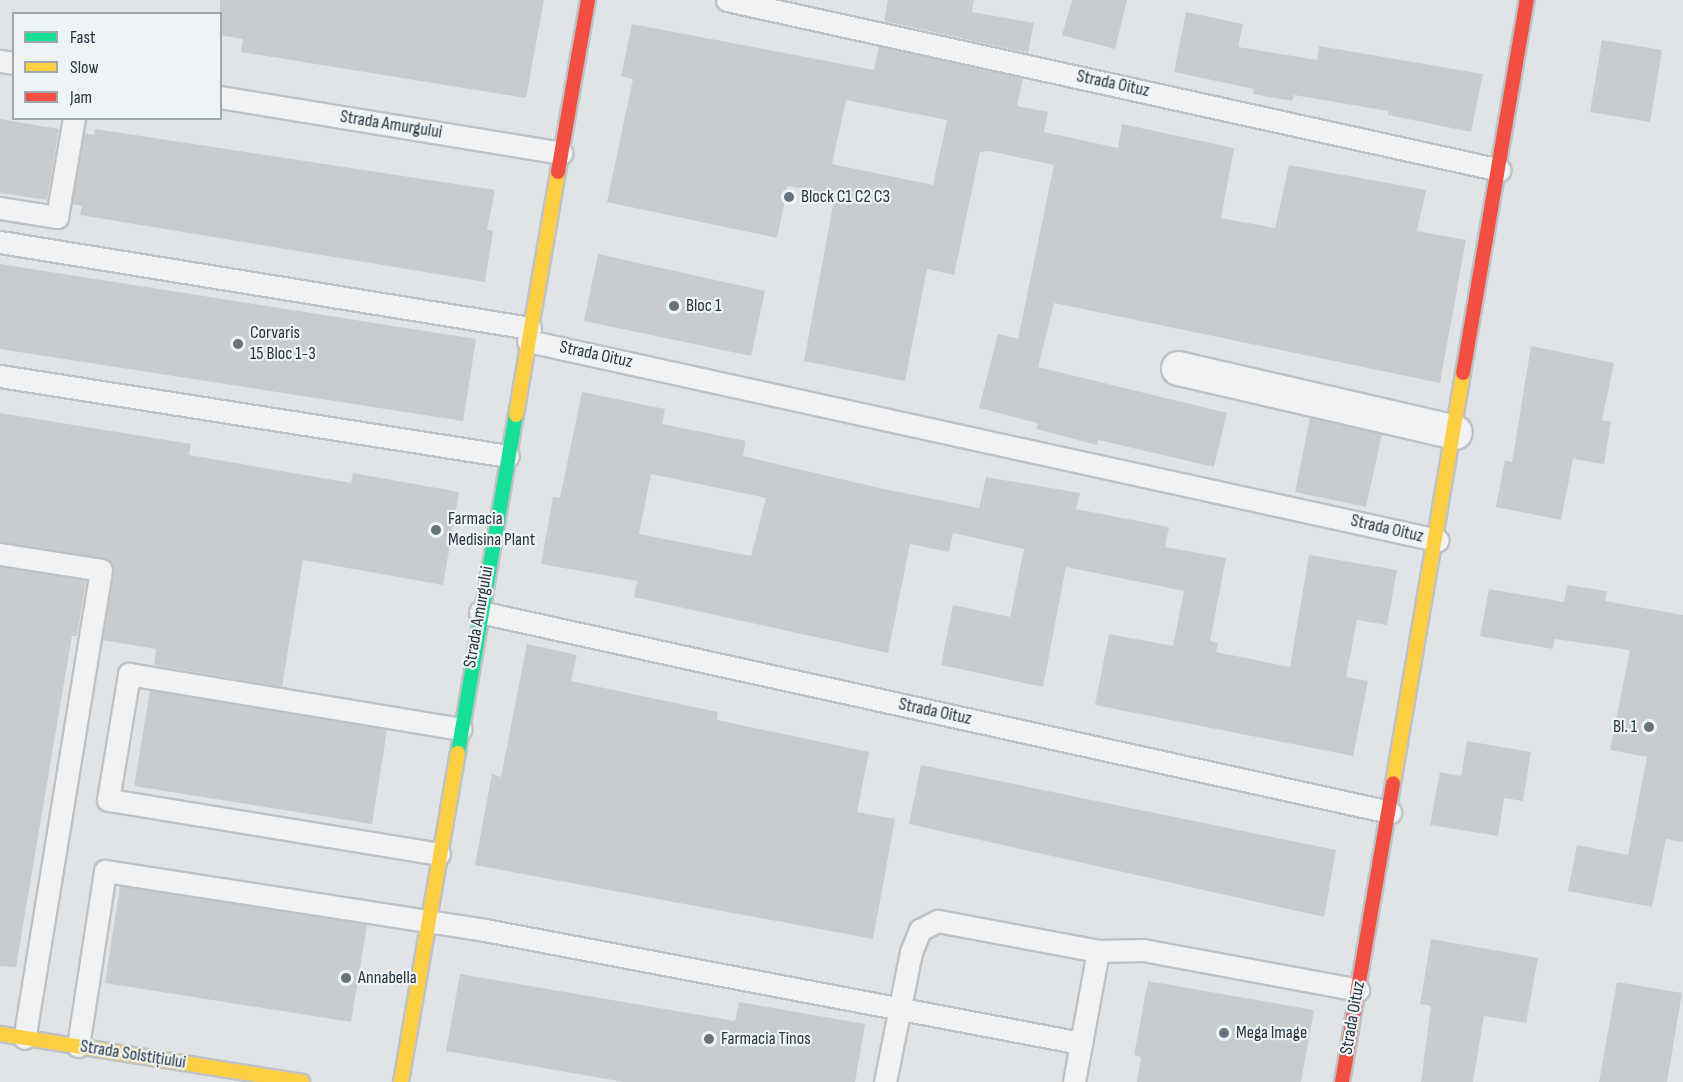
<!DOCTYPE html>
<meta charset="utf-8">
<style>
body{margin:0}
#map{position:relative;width:1683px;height:1082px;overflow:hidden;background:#e1e4e7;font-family:"Sofia Sans Condensed",sans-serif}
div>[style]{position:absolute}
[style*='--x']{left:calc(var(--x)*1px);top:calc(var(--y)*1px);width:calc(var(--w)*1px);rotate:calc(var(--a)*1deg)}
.building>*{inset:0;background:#c9cccf}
.roads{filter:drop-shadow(2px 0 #bfc2c5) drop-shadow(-2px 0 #bfc2c5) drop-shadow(0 2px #bfc2c5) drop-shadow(0 -2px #bfc2c5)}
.lane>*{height:21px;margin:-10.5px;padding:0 10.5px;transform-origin:10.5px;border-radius:10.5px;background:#f1f2f3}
.street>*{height:33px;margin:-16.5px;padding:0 16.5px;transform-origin:16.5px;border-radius:16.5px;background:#f1f2f3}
.fast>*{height:14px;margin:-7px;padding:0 7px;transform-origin:7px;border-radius:7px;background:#16e098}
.slow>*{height:14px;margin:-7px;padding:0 7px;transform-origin:7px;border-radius:7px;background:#ffcf43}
.jam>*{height:14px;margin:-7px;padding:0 7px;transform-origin:7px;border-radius:7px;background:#f24e42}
.dots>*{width:16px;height:16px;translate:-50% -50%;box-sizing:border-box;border:3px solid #eef3f6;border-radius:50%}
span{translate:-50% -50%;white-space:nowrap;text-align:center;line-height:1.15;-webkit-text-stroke:4.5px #eef3f6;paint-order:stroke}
.street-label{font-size:18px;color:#273441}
.poi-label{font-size:18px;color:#273441}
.left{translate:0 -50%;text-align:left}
.right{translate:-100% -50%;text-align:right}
.legend{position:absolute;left:12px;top:12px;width:210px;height:108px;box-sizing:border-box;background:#eef3f6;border:2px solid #9ea7ae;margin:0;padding:8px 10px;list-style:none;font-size:18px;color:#273441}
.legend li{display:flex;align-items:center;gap:12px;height:30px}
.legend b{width:30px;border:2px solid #9ea7ae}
</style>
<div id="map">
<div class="building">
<i style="clip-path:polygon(220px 0,544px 0,526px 98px,241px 52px,243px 39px,220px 35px)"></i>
<i style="clip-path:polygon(888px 0,974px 0,972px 12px,1034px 23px,1028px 53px,884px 21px)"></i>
<i style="clip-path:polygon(1072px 0,1127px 0,1115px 49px,1062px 35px)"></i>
<i style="clip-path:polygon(1186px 12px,1243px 24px,1238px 47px,1317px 60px,1319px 46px,1483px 74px,1471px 132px,1388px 115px,1388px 111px,1294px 95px,1292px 101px,1253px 94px,1254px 89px,1174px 72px)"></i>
<i style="clip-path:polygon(evenodd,632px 24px,874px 70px,879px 46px,1023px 78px,1017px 106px,1048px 112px,1044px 132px,1118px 148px,1122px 124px,1234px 148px,1221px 218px,1275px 228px,1289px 165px,1426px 190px,1417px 231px,1466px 240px,1440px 383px,1054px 303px,1038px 367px,1227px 413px,1214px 467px,1098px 440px,1097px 445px,1036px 429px,1038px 423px,979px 408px,998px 334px,1018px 339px,1054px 165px,989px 151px,980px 152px,954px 275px,927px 269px,905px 381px,804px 361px,835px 195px,788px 186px,777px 238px,607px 202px,633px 79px,621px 76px,632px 24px,846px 100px,947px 120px,933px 185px,832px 164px,846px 100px)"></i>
<i style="clip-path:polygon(1602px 40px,1662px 50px,1650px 122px,1590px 112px)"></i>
<i style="clip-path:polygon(0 119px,59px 129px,47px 200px,0 193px)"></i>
<i style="clip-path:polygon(95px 129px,495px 190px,487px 230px,493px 231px,485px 282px,80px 215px,82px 206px,72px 204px,84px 133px,94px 135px)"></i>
<i style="clip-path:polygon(598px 254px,765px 291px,751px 356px,584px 321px)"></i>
<i style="clip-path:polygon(0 264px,476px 339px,463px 421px,0 349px)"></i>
<i style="clip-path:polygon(1531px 346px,1614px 363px,1602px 420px,1611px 422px,1604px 464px,1573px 459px,1561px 520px,1496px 507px,1505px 460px,1512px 462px)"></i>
<i style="clip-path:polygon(evenodd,582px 392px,665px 409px,662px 424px,746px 441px,743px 456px,879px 488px,979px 508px,986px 477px,1080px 493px,1076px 509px,1169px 527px,1165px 547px,1226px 558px,1210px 641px,1218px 643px,1216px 652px,1290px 667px,1309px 555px,1397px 570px,1387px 625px,1357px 620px,1346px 677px,1368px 681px,1353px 756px,1095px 705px,1109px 634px,1173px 646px,1184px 591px,1066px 567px,1043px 687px,941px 665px,953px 605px,1010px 617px,1024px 549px,953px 533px,949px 552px,910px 544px,888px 653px,634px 597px,637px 581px,541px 564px,553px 497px,560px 498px,582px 392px,651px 474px,766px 498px,751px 556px,639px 534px,651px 474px)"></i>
<i style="clip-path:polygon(0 413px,191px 444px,189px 455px,351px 483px,353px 473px,459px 492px,443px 585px,303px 560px,282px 687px,154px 665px,156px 649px,102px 640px,114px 572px,109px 561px,0 542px)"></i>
<i style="clip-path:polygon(1310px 418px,1382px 434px,1366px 507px,1295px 492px)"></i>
<i style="clip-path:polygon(0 567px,86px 581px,77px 636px,72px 636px,16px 967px,0 966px)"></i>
<i style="clip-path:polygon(1567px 585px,1607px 591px,1605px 601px,1683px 615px,1683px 842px,1666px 839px,1652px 907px,1568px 891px,1577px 845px,1628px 855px,1647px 757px,1610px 750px,1630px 650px,1555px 639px,1553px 649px,1480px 636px,1489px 589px,1564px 602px)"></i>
<i style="clip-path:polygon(527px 644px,577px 655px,571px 681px,718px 712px,717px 720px,869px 752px,857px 812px,895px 819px,873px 939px,475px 865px,492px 774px,501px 777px)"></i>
<i style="clip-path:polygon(150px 690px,387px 730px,372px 824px,134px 786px)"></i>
<i style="clip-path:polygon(1467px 741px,1531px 752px,1523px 801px,1504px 798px,1498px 836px,1430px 825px,1440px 772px,1461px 776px)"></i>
<i style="clip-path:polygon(921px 765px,1336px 850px,1324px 917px,909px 824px)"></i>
<i style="clip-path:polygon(120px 886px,367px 925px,351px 1022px,105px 983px)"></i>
<i style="clip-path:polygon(1431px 939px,1538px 958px,1526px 1023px,1484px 1016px,1473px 1082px,1421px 1082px,1431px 1006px,1420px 1004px)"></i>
<i style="clip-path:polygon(460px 974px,735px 1021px,739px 1002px,865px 1024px,855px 1082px,624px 1082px,446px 1051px)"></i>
<i style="clip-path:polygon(1148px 981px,1314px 1010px,1301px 1082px,1137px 1082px,1141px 1057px,1134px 1055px)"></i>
<i style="clip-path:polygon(1617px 982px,1682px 993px,1667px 1082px,1599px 1082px)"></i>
</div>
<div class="roads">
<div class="lane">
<i style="--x:727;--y:0;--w:791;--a:12.4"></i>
<i style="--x:0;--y:61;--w:14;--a:8"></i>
<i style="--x:220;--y:97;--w:346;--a:9.3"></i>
<i style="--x:0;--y:208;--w:58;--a:9"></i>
<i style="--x:57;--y:217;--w:100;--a:-80.3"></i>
<i style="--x:0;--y:242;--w:537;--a:9.22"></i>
<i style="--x:528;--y:341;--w:931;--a:12.35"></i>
<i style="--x:0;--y:376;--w:514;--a:8.95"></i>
<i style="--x:0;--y:554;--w:102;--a:9"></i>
<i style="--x:101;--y:570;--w:474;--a:99.3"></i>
<i style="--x:480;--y:612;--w:932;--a:12.4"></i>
<i style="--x:439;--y:854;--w:335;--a:-170.7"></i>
<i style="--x:108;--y:800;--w:128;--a:-80.5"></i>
<i style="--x:129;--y:674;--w:336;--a:9.4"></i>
<i style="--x:1098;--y:951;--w:45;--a:-1.3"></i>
<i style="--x:1143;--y:950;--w:219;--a:10.5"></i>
<i style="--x:78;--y:1046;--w:177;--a:-81.2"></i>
<i style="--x:105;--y:871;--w:385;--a:8.8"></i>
<i style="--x:485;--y:930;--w:607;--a:10.74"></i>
<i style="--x:885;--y:1082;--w:133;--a:-78.7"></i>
<i style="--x:911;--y:952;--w:24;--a:-68"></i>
<i style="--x:920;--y:930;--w:20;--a:-27"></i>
<i style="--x:938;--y:921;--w:163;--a:10.6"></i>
<i style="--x:1098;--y:951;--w:133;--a:100.4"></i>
</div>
<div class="street">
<i style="--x:1178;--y:368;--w:284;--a:13"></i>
</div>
<div class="fast">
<i style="--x:458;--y:753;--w:343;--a:-80.3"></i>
</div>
<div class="slow">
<i style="--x:516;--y:415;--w:247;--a:-80.2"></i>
<i style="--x:1393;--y:783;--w:416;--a:-80.3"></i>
<i style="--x:0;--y:1034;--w:306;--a:9"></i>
<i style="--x:401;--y:1082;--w:334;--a:-80.2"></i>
</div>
<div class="jam">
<i style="--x:558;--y:172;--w:175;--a:-80.1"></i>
<i style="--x:1463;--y:373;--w:378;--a:-80.3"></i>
<i style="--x:1342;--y:1082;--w:303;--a:-80.3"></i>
</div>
</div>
<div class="dots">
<i style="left:789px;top:197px;background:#68727b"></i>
<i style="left:674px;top:306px;background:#68727b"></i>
<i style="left:238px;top:344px;background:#68727b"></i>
<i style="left:436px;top:530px;background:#68727b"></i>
<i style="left:1649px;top:727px;background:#68727b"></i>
<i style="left:346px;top:978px;background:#68727b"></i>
<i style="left:1224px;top:1033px;background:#68727b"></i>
<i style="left:709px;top:1039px;background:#68727b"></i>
</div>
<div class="street-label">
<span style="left:1113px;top:84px;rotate:12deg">Strada Oituz</span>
<span style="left:391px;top:125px;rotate:9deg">Strada Amurgului</span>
<span style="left:596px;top:355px;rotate:12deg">Strada Oituz</span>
<span style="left:1387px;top:529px;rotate:13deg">Strada Oituz</span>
<span style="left:479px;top:617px;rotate:-80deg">Strada Amurgului</span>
<span style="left:935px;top:712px;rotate:12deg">Strada Oituz</span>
<span style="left:1353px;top:1018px;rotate:-80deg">Strada Oituz</span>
<span style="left:133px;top:1055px;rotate:9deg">Strada Solstițiului</span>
</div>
<div class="poi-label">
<span class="left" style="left:801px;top:197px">Block C1 C2 C3</span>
<span class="left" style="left:686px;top:306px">Bloc 1</span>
<span class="left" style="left:250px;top:344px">Corvaris<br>15 Bloc 1-3</span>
<span class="left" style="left:448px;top:530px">Farmacia<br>Medisina Plant</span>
<span class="right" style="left:1637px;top:727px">Bl. 1</span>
<span class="left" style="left:358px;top:978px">Annabella</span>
<span class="left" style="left:1236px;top:1033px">Mega Image</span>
<span class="left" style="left:721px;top:1039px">Farmacia Tinos</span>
</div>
<ul class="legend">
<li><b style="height:8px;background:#16e098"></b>Fast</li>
<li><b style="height:8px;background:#ffcf43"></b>Slow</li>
<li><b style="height:8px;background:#f24e42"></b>Jam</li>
</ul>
</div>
